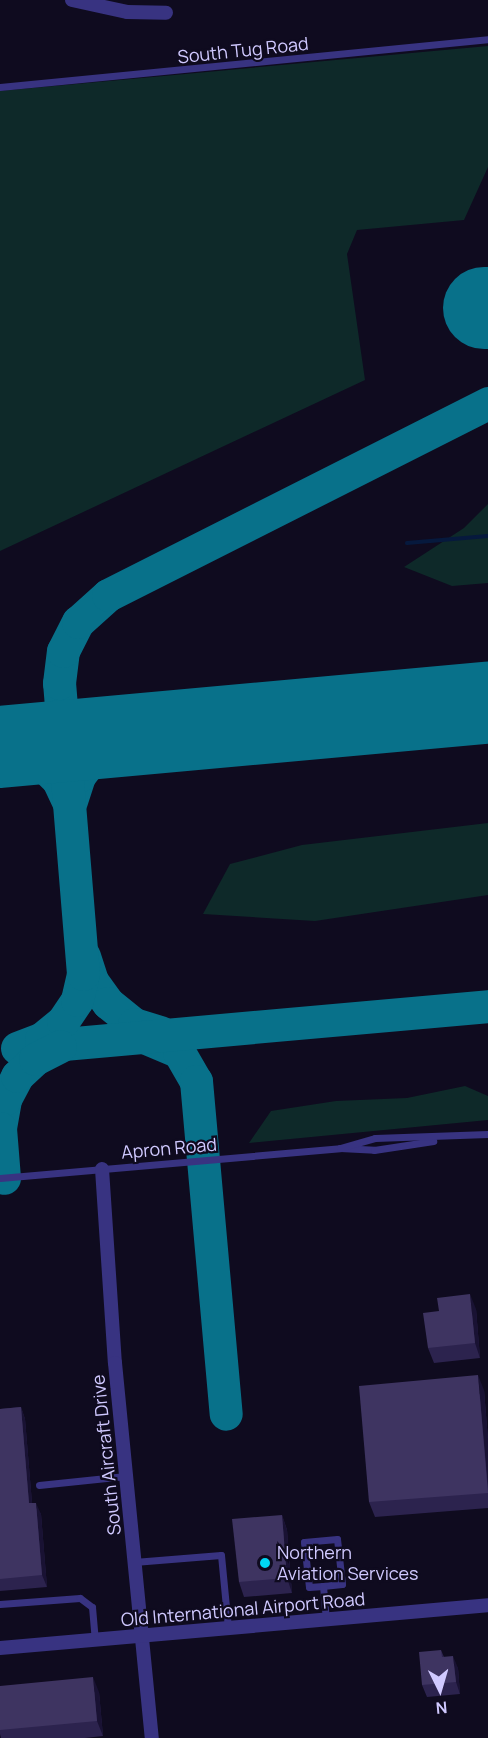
<!DOCTYPE html>
<style>
body{margin:0}
#map{position:relative;width:488px;height:1738px;overflow:hidden;background:#0f0b1f;font-family:Manrope,sans-serif}
div>[style]{position:absolute}
[style*='--x']{left:calc(var(--x)*1px);top:calc(var(--y)*1px);width:calc(var(--w)*1px);rotate:calc(var(--a)*1deg)}
.green>*{inset:0;background:#0e2929}
.stream>*{height:4px;margin:-2px;padding:0 2px;transform-origin:2px;border-radius:2px;background:#06193d}
.taxiway>*{height:33px;margin:-16.5px;padding:0 16.5px;transform-origin:16.5px;border-radius:16.5px;background:#08718a}
.runway>*{height:82px;margin:-41px;padding:0 41px;transform-origin:41px;border-radius:41px;background:#08718a}
.lane>*{height:7px;margin:-3.5px;padding:0 3.5px;transform-origin:3.5px;border-radius:3.5px;background:#383381}
.street>*{height:14px;margin:-7px;padding:0 7px;transform-origin:7px;border-radius:7px;background:#383381}
.wall>*{inset:0;background:#2c234e}
.shaded-wall>*{inset:0;background:#191233}
.building>*{inset:0;background:#3e3461}
.dots>*{width:16px;height:16px;translate:-50% -50%;box-sizing:border-box;border:3px solid #0f0b1f;border-radius:50%}
span{translate:-50% -50%;white-space:nowrap;text-align:center;line-height:1.15;-webkit-text-stroke:4.5px #0f0b1f;paint-order:stroke}
.street-label{font-size:18px;color:#d0c9ff}
.poi-label{font-size:18px;color:#d0c9ff}
.left{translate:0 -50%;text-align:left}
.north{position:absolute;left:410px;top:1660px;width:60px;height:60px;-webkit-text-stroke:4px #0f0b1f;paint-order:stroke;rotate:175deg;font-size:16px;font-weight:700;line-height:24px;text-align:center;color:#d0c9ff}
.north::after{content:'';display:block;margin:auto;width:21px;height:27px;background:#d0c9ff;clip-path:polygon(50% 0,100% 100%,50% 72%,0 100%)}
</style>
<div id="map">
<div class="green">
<i style="clip-path:polygon(488px 46px,488px 167px,464px 220px,357px 230px,347px 254px,365px 380px,0 551px,0 91px)"></i>
<i style="clip-path:polygon(488px 504px,488px 583px,452px 586px,404px 567px,464px 528px)"></i>
<i style="clip-path:polygon(488px 823px,488px 895px,315px 921px,203px 914px,230px 864px,302px 845px)"></i>
<i style="clip-path:polygon(465px 1086px,488px 1096px,488px 1120px,249px 1143px,271px 1111px,336px 1101px,407px 1098px)"></i>
</div>
<div class="stream">
<i style="--x:407;--y:543;--w:81;--a:-4.9"></i>
</div>
<div class="taxiway">
<i style="--x:0;--y:748;--w:46;--a:21.6"></i>
<i style="--x:43;--y:765;--w:21;--a:45"></i>
<i style="--x:58;--y:780;--w:23;--a:65"></i>
<i style="--x:71;--y:801;--w:26;--a:-72"></i>
<i style="--x:79;--y:776;--w:25;--a:-53"></i>
<i style="--x:94;--y:756;--w:22;--a:-32"></i>
<i style="--x:113;--y:744;--w:29;--a:-20"></i>
<i style="--x:84;--y:956;--w:26;--a:72"></i>
<i style="--x:92;--y:981;--w:27;--a:54"></i>
<i style="--x:108;--y:1003;--w:33;--a:39"></i>
<i style="--x:134;--y:1024;--w:28;--a:17"></i>
<i style="--x:144;--y:1037;--w:38;--a:23"></i>
<i style="--x:179;--y:1052;--w:34;--a:60"></i>
<i style="--x:196;--y:1081;--w:334;--a:84.9"></i>
<i style="--x:30;--y:1047;--w:460;--a:-5.1"></i>
<i style="--x:17;--y:1048;--w:26;--a:-21"></i>
<i style="--x:41;--y:1039;--w:28;--a:-39"></i>
<i style="--x:63;--y:1021;--w:25;--a:-56"></i>
<i style="--x:77;--y:1000;--w:27;--a:-77"></i>
<i style="--x:83;--y:974;--w:292;--a:-94.7"></i>
<i style="--x:59;--y:683;--w:32;--a:-83"></i>
<i style="--x:63;--y:651;--w:33;--a:-63"></i>
<i style="--x:78;--y:622;--w:40;--a:-42"></i>
<i style="--x:108;--y:595;--w:426;--a:-26.8"></i>
<i style="--x:0;--y:1128;--w:29;--a:-80"></i>
<i style="--x:5;--y:1099;--w:26;--a:-62"></i>
<i style="--x:17;--y:1076;--w:25;--a:-43"></i>
<i style="--x:35;--y:1059;--w:28;--a:-27"></i>
<i style="--x:0;--y:1128;--w:50;--a:85.4"></i>
</div>
<div class="runway">
<i style="--x:484;--y:308;--w:4;--a:0"></i>
<i style="--x:0;--y:747;--w:490;--a:-5.2"></i>
</div>
<div class="lane">
<i style="--x:0;--y:87;--w:490;--a:-5.6"></i>
<i style="--x:340;--y:1148;--w:34;--a:3"></i>
<i style="--x:374;--y:1150;--w:60;--a:-8.7"></i>
<i style="--x:0;--y:1178;--w:341;--a:-5"></i>
<i style="--x:340;--y:1148;--w:36;--a:-16"></i>
<i style="--x:375;--y:1138;--w:113;--a:-2"></i>
<i style="--x:39;--y:1485;--w:87;--a:-5.9"></i>
<i style="--x:134;--y:1562;--w:87;--a:-4.6"></i>
<i style="--x:221;--y:1555;--w:73;--a:84.5"></i>
<i style="--x:323;--y:1586;--w:19;--a:-6"></i>
<i style="--x:342;--y:1584;--w:45;--a:-96.3"></i>
<i style="--x:337;--y:1539;--w:33;--a:175"></i>
<i style="--x:304;--y:1542;--w:45;--a:83.7"></i>
<i style="--x:309;--y:1587;--w:14;--a:-4"></i>
<i style="--x:323;--y:1586;--w:33;--a:85"></i>
<i style="--x:0;--y:1604;--w:80;--a:-4.3"></i>
<i style="--x:80;--y:1598;--w:15;--a:37"></i>
<i style="--x:92;--y:1607;--w:32;--a:85"></i>
</div>
<div class="street">
<i style="--x:72;--y:0;--w:56;--a:12.3"></i>
<i style="--x:127;--y:12;--w:39;--a:1"></i>
<i style="--x:102;--y:1169;--w:194;--a:86.2"></i>
<i style="--x:115;--y:1363;--w:377;--a:84.4"></i>
<i style="--x:0;--y:1648;--w:490;--a:-5"></i>
</div>
<div class="wall">
<i style="clip-path:polygon(476px 1309px,480px 1358px,434px 1363px,428px 1348px)"></i>
<i style="clip-path:polygon(484px 1390px,488px 1440px,488px 1508px,375px 1517px,369px 1502px)"></i>
<i style="clip-path:polygon(21px 1407px,25px 1419px,32px 1503px,41px 1514px,47px 1587px,0 1591px,0 1409px)"></i>
<i style="clip-path:polygon(282px 1515px,287px 1530px,292px 1593px,244px 1597px,239px 1582px)"></i>
<i style="clip-path:polygon(441px 1650px,444px 1657px,458px 1668px,460px 1694px,427px 1697px,422px 1685px)"></i>
<i style="clip-path:polygon(0 1686px,99px 1692px,103px 1736px,85px 1738px,1px 1738px,0 1734px)"></i>
</div>
<div class="shaded-wall">
<i style="clip-path:polygon(470px 1294px,476px 1309px,480px 1358px,475px 1343px)"></i>
<i style="clip-path:polygon(478px 1375px,484px 1390px,488px 1440px,488px 1488px)"></i>
<i style="clip-path:polygon(21px 1407px,25px 1419px,33px 1515px,29px 1503px)"></i>
<i style="clip-path:polygon(36px 1503px,41px 1514px,47px 1587px,42px 1575px)"></i>
<i style="clip-path:polygon(282px 1515px,287px 1530px,292px 1593px,287px 1578px)"></i>
<i style="clip-path:polygon(453px 1656px,458px 1668px,460px 1694px,456px 1682px)"></i>
<i style="clip-path:polygon(93px 1677px,99px 1692px,103px 1736px,97px 1721px)"></i>
</div>
<div class="building">
<i style="clip-path:polygon(470px 1294px,475px 1343px,428px 1348px,423px 1313px,439px 1311px,437px 1298px)"></i>
<i style="clip-path:polygon(478px 1375px,488px 1493px,369px 1502px,359px 1386px)"></i>
<i style="clip-path:polygon(21px 1407px,29px 1503px,36px 1503px,42px 1575px,0 1579px,0 1409px)"></i>
<i style="clip-path:polygon(282px 1515px,287px 1578px,239px 1582px,232px 1519px)"></i>
<i style="clip-path:polygon(441px 1650px,442px 1657px,453px 1656px,456px 1682px,422px 1685px,419px 1652px)"></i>
<i style="clip-path:polygon(93px 1677px,97px 1721px,0 1730px,0 1686px)"></i>
</div>
<div class="dots">
<i style="left:265px;top:1563px;background:#00d7f4"></i>
</div>
<div class="street-label">
<span style="left:243px;top:50px;rotate:-6deg">South Tug Road</span>
<span style="left:169px;top:1148px;rotate:-5deg">Apron Road</span>
<span style="left:106px;top:1455px;rotate:-96deg">South Aircraft Drive</span>
<span style="left:243px;top:1609px;rotate:-5deg">Old International Airport Road</span>
</div>
<div class="poi-label">
<span class="left" style="left:277px;top:1563px">Northern<br>Aviation Services</span>
</div>
<div class="north">N</div>
</div>
